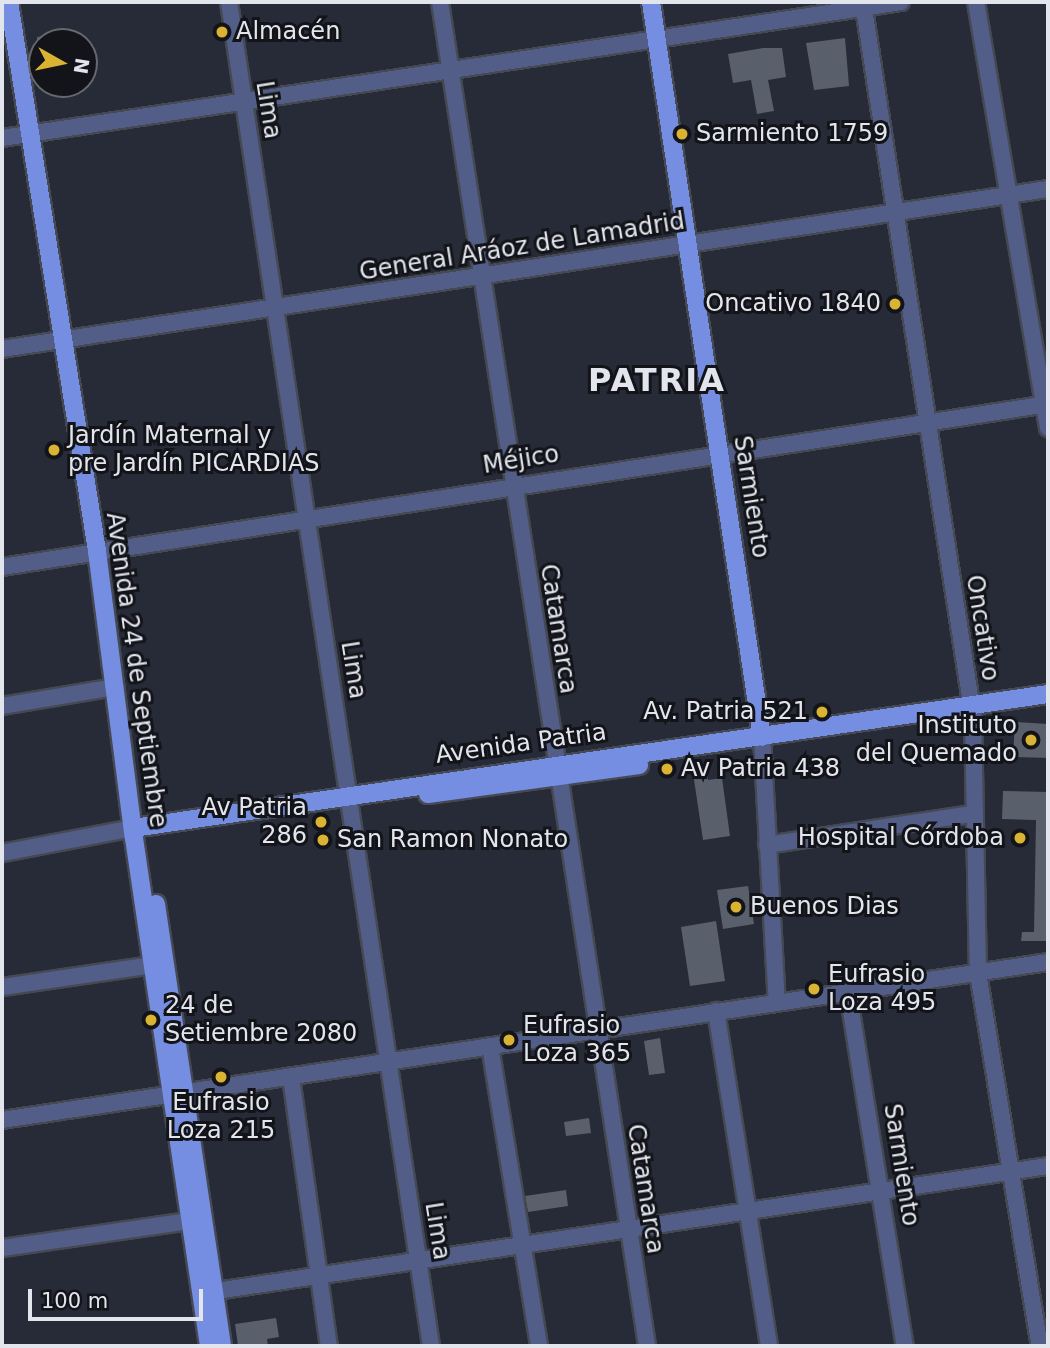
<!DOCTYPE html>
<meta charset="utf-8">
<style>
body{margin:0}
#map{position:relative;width:1050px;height:1348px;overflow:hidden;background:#272b37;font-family:"DejaVu Sans",sans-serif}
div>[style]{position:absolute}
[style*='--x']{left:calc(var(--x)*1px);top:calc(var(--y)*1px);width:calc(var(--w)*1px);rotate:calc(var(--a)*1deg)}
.building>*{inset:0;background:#5a5f6c}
.roads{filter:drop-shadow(2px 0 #454954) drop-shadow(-2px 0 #454954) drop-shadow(0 2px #454954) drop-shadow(0 -2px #454954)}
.minor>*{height:16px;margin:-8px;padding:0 8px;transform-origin:8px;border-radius:8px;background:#525e87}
.major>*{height:18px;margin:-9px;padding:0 9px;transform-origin:9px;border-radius:9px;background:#768ee1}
.dots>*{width:19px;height:19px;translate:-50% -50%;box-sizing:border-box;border:4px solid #121419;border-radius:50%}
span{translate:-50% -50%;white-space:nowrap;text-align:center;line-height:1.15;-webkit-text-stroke:6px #121419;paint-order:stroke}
.poi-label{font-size:24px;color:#e3e5ed}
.left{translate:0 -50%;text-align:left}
.right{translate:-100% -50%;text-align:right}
.street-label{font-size:24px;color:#e3e5ed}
.district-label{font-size:32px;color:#e3e5ed;font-weight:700;letter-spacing:2px}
.frame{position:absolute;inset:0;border:4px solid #e3e5ed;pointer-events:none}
.north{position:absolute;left:28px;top:28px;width:70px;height:70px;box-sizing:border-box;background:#121419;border:2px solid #66686e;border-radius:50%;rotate:99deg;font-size:19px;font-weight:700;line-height:28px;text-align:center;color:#e3e5ed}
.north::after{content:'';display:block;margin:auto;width:24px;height:32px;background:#dab333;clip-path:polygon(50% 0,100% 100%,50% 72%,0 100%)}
.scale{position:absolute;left:28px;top:1289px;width:175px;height:32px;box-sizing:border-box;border:4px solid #e3e5ed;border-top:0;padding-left:9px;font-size:21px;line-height:24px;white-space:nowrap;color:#e3e5ed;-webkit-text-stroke:5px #121419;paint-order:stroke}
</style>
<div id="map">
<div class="building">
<i style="clip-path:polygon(66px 32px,68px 42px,37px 42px,37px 37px)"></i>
<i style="clip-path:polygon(845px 38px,849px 86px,814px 90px,806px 43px)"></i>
<i style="clip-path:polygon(763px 48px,782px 48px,786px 77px,768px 80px,774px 111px,757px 114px,751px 80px,733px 83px,728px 54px)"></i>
<i style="clip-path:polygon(1015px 722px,1048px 724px,1048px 758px,1013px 757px)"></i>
<i style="clip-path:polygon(707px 771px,708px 780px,722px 778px,730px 836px,703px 840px,693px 773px)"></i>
<i style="clip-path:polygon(1003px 791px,1048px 792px,1048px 941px,1021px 941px,1022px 932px,1034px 932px,1036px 820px,1002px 819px)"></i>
<i style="clip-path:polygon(748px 886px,754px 924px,723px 929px,717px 890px)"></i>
<i style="clip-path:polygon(716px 921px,725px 981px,690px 986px,681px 927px)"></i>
<i style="clip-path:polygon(660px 1038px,665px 1073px,649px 1075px,644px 1041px)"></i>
<i style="clip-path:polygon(589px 1118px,591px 1133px,566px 1136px,564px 1122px)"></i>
<i style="clip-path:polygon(566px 1190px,568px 1206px,528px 1212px,525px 1196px)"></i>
<i style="clip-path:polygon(276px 1318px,279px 1337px,267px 1339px,268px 1346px,238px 1346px,235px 1324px)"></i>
</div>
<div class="roads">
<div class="minor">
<i style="--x:229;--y:2;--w:1359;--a:81.45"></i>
<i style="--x:440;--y:2;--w:1360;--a:81.24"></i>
<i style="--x:863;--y:2;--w:722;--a:81.24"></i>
<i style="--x:973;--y:716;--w:257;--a:88.9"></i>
<i style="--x:978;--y:973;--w:378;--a:80.6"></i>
<i style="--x:976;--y:2;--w:432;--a:80.4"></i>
<i style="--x:2;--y:138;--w:909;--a:-8.6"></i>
<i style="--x:2;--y:349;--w:1058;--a:-8.7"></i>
<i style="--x:2;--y:567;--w:1059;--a:-8.86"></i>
<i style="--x:2;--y:706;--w:115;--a:-9.5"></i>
<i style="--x:762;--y:737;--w:266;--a:86.8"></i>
<i style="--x:767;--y:845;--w:208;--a:-8.6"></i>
<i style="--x:2;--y:853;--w:133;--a:-10.8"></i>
<i style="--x:2;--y:987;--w:153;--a:-8.3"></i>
<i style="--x:848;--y:992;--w:359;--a:80.9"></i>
<i style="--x:716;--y:1011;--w:339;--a:81"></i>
<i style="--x:490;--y:1046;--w:304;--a:80.7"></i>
<i style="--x:291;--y:1077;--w:272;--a:82"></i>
<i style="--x:2;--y:1120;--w:1058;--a:-8.59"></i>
<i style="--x:2;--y:1248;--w:190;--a:-8.2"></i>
<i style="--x:203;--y:1293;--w:854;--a:-8.55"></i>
</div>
<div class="major">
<i style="--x:9;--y:2;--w:556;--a:80.89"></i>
<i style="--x:97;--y:551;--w:289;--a:82.7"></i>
<i style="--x:134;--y:838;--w:514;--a:81.6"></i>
<i style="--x:651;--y:2;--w:743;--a:81.41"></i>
<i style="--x:428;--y:794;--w:213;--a:-7.8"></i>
<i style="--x:133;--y:828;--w:925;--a:-8.33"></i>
<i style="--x:156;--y:904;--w:447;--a:81.5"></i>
</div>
</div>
<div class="dots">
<i style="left:222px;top:32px;background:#dab333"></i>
<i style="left:682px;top:134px;background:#dab333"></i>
<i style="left:895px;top:304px;background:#dab333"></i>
<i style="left:54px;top:450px;background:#dab333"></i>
<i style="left:822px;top:712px;background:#dab333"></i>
<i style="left:1031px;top:740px;background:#dab333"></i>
<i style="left:667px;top:769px;background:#dab333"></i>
<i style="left:321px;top:822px;background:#dab333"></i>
<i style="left:1020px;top:838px;background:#dab333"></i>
<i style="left:323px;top:840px;background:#dab333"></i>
<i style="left:736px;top:907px;background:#dab333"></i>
<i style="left:814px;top:989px;background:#dab333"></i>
<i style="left:151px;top:1020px;background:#dab333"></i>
<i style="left:509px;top:1040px;background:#dab333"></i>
<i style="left:221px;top:1077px;background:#dab333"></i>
</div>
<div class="poi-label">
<span class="left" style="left:236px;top:32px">Almacén</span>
<span class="left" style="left:696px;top:134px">Sarmiento 1759</span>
<span class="right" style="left:881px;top:304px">Oncativo 1840</span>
<span class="left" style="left:68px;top:450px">Jardín Maternal y<br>pre Jardín PICARDIAS</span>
<span class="right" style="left:808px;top:712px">Av. Patria 521</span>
<span class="right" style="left:1017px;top:740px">Instituto<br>del Quemado</span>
<span class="left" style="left:681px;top:769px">Av Patria 438</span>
<span class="right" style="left:307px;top:822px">Av Patria<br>286</span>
<span class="right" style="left:1004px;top:838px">Hospital Córdoba</span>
<span class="left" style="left:337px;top:840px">San Ramon Nonato</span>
<span class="left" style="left:750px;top:907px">Buenos Dias</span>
<span class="left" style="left:828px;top:989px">Eufrasio<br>Loza 495</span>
<span class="left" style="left:165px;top:1020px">24 de<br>Setiembre 2080</span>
<span class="left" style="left:523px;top:1040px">Eufrasio<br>Loza 365</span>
<span style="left:221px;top:1117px">Eufrasio<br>Loza 215</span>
</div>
<div class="street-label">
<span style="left:268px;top:110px;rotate:81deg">Lima</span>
<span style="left:522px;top:247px;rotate:-9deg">General Aráoz de Lamadrid</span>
<span style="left:521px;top:460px;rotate:-9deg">Méjico</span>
<span style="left:751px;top:497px;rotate:81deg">Sarmiento</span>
<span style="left:982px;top:628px;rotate:81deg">Oncativo</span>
<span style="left:558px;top:629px;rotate:81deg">Catamarca</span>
<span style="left:136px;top:670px;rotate:82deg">Avenida 24 de Septiembre</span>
<span style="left:353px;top:670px;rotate:81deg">Lima</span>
<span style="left:521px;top:744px;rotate:-8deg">Avenida Patria</span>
<span style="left:901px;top:1165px;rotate:81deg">Sarmiento</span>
<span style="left:645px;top:1189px;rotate:81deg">Catamarca</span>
<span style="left:437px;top:1231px;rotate:81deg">Lima</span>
</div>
<div class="district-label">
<span style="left:657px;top:380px">PATRIA</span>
</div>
<div class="frame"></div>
<div class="north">N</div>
<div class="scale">100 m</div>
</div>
